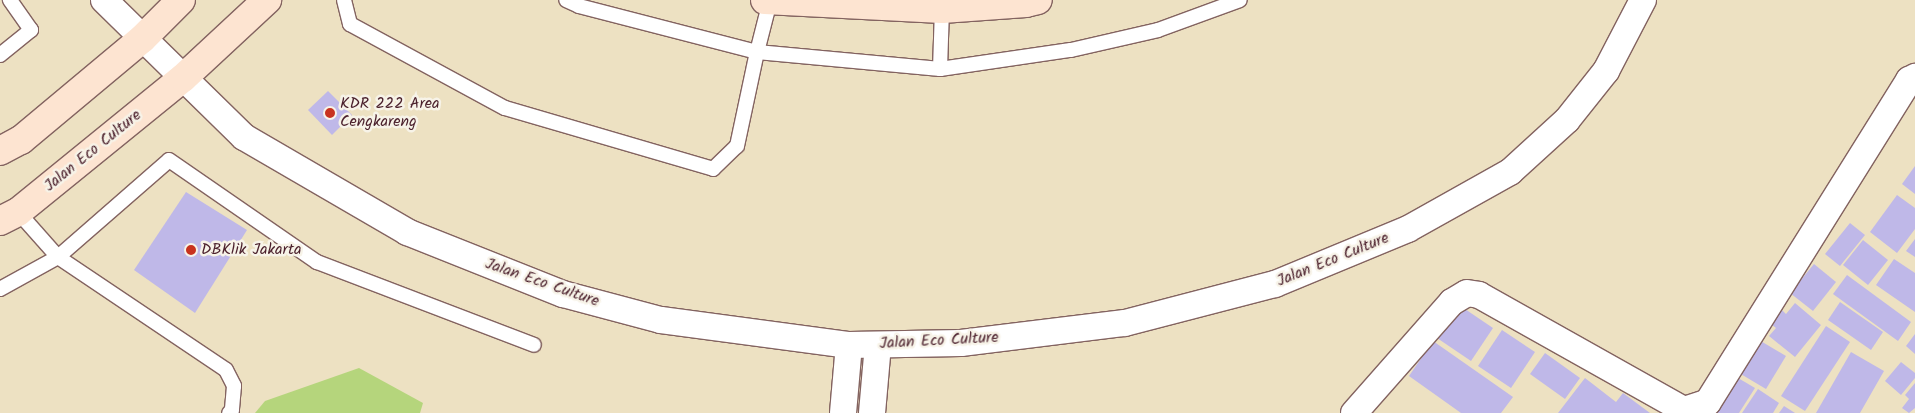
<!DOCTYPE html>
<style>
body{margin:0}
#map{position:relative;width:1915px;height:413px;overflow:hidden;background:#ede1c2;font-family:Kalam,sans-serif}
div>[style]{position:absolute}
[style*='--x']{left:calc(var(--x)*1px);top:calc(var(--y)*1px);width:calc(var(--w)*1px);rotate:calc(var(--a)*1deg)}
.green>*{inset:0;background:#b5d57c}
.building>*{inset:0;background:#bfb8e8}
.roads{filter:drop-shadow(1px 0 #836360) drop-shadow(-1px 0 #836360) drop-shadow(0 1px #836360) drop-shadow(0 -1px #836360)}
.lane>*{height:14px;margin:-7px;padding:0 7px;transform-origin:7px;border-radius:7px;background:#fff}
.street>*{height:26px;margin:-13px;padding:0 13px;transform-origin:13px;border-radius:13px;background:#fff}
.secondary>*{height:28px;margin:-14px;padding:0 14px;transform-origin:14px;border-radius:14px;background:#fde4d1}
.dots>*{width:14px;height:14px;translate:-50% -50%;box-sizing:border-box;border:2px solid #f7f3e8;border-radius:50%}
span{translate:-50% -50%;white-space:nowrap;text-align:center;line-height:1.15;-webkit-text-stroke:5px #f7f3e8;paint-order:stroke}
.poi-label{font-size:16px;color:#4a1f2b}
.left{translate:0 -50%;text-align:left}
.street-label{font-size:16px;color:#4a1f2b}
</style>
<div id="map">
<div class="green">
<i style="clip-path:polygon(359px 368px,423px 403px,420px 413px,255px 413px,265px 401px)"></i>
</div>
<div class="building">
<i style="clip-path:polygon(328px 91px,352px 115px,332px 135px,308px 110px)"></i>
<i style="clip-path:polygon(1915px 166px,1915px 194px,1902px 184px)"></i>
<i style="clip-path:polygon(186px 192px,247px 230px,195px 313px,134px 270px)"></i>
<i style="clip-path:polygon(1897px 195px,1915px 208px,1915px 229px,1897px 253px,1870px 232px)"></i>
<i style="clip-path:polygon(1850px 223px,1865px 235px,1840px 266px,1825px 254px)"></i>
<i style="clip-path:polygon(1915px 239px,1915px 257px,1906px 251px)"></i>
<i style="clip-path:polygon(1863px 240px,1888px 260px,1868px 285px,1843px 265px)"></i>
<i style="clip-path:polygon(1894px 259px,1915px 273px,1915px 312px,1876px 285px)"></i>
<i style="clip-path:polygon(1814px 264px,1836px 282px,1813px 311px,1790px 293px)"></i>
<i style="clip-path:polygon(1847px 275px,1911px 322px,1898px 341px,1833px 294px)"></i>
<i style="clip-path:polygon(1840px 302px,1883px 332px,1871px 350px,1828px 320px)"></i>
<i style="clip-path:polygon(1795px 303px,1821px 325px,1795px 357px,1769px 336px,1776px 328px,1767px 321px,1779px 307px,1786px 314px)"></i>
<i style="clip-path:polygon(1459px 305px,1493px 328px,1471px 361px,1437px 338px)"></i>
<i style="clip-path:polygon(1826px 326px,1850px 342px,1805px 411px,1781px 396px)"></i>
<i style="clip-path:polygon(1502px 330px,1535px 352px,1511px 388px,1478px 366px)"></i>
<i style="clip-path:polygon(1915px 334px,1915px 354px,1906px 346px)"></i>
<i style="clip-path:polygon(1754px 337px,1786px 356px,1766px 389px,1734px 370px)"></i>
<i style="clip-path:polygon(1433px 341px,1513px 397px,1501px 413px,1461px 413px,1409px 376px)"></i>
<i style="clip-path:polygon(1851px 352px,1884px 371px,1860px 413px,1816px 413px)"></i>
<i style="clip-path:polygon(1545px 353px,1580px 378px,1565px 399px,1530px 374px)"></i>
<i style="clip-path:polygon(1901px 362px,1915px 373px,1915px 378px,1901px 395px,1885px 381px)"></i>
<i style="clip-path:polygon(1733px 375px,1755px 388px,1739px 413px,1709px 413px)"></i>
<i style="clip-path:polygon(1585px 378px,1616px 402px,1623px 393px,1650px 413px,1558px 413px)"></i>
<i style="clip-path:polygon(1915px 383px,1915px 408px,1909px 413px,1902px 408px,1909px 399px,1905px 395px)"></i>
<i style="clip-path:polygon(1758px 389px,1779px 403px,1773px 413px,1742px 413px)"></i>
<i style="clip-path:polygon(1784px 406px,1795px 413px,1779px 413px)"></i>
</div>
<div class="roads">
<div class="lane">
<i style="--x:344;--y:0;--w:25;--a:76"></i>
<i style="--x:350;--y:24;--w:176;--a:28.5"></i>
<i style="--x:505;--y:108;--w:217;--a:16.3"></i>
<i style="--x:713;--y:169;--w:33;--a:-44"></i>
<i style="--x:737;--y:146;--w:96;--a:-78"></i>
<i style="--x:757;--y:52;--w:184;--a:-165.5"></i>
<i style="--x:579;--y:6;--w:14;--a:-155"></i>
<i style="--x:770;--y:1;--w:53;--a:104.3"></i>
<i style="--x:757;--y:52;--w:184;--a:5.3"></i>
<i style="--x:940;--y:69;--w:132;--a:-8.3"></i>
<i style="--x:1071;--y:50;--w:89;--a:-12.9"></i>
<i style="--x:1158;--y:30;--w:87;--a:-20.1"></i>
<i style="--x:0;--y:55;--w:40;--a:-39"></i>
<i style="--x:31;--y:30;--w:37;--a:-125"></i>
<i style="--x:940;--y:69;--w:60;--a:-88.1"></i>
<i style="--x:18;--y:212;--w:60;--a:48.4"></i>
<i style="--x:58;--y:257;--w:202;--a:33.9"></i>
<i style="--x:226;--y:370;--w:18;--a:63"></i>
<i style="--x:234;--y:386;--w:24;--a:95"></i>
<i style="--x:232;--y:410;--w:4;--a:135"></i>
<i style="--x:0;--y:289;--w:66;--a:-28.9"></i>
<i style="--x:58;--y:257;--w:147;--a:-41.1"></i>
<i style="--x:169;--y:160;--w:180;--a:34.6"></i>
<i style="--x:317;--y:262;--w:232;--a:20.9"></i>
</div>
<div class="street">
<i style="--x:104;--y:0;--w:196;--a:44.4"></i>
<i style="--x:244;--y:137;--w:189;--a:30.2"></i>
<i style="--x:407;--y:232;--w:168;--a:21.7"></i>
<i style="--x:563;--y:294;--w:101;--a:14.9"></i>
<i style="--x:661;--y:320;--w:190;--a:7.6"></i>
<i style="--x:849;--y:345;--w:112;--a:-1"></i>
<i style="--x:961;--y:343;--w:165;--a:-7"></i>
<i style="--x:1125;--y:323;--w:155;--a:-14.6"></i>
<i style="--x:1275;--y:284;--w:144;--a:-22.5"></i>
<i style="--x:1408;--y:229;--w:117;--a:-29.2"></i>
<i style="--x:1510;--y:172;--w:77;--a:-42.4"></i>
<i style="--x:1567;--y:120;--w:63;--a:-51.5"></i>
<i style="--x:1606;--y:71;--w:80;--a:-62.5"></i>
<i style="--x:843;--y:413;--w:68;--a:-85"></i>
<i style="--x:872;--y:413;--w:68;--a:-85"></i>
<i style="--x:1354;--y:413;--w:148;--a:-48.6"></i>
<i style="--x:1452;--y:302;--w:17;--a:-31"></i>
<i style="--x:1467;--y:293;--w:12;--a:9"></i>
<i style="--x:1479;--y:295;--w:235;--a:29.3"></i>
<i style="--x:1684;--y:410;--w:25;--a:-18"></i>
<i style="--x:1708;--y:402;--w:380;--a:-58"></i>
<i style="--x:1909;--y:80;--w:7;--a:-27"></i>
</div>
<div class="secondary">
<i style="--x:765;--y:0;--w:177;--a:2.9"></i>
<i style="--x:942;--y:9;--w:84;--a:-4.1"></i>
<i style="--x:1026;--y:3;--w:12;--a:-14"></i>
<i style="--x:0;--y:151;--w:24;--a:-28"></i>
<i style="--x:21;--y:140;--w:158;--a:-39.9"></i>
<i style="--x:142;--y:39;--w:55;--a:-45"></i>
<i style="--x:0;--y:221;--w:20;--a:-27"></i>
<i style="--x:18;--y:212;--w:213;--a:-39.1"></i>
<i style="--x:183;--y:78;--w:115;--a:-42.9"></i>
</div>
</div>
<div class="dots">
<i style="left:330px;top:113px;background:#c8321e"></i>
<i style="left:191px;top:250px;background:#c8321e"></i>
</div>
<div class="poi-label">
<span class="left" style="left:340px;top:113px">KDR 222 Area<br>Cengkareng</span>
<span class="left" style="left:201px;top:250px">DBKlik Jakarta</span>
</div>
<div class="street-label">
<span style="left:93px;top:151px;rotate:-39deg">Jalan Eco Culture</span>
<span style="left:1333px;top:260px;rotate:-22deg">Jalan Eco Culture</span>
<span style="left:542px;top:283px;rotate:19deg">Jalan Eco Culture</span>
<span style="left:939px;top:341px;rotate:-3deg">Jalan Eco Culture</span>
</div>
</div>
